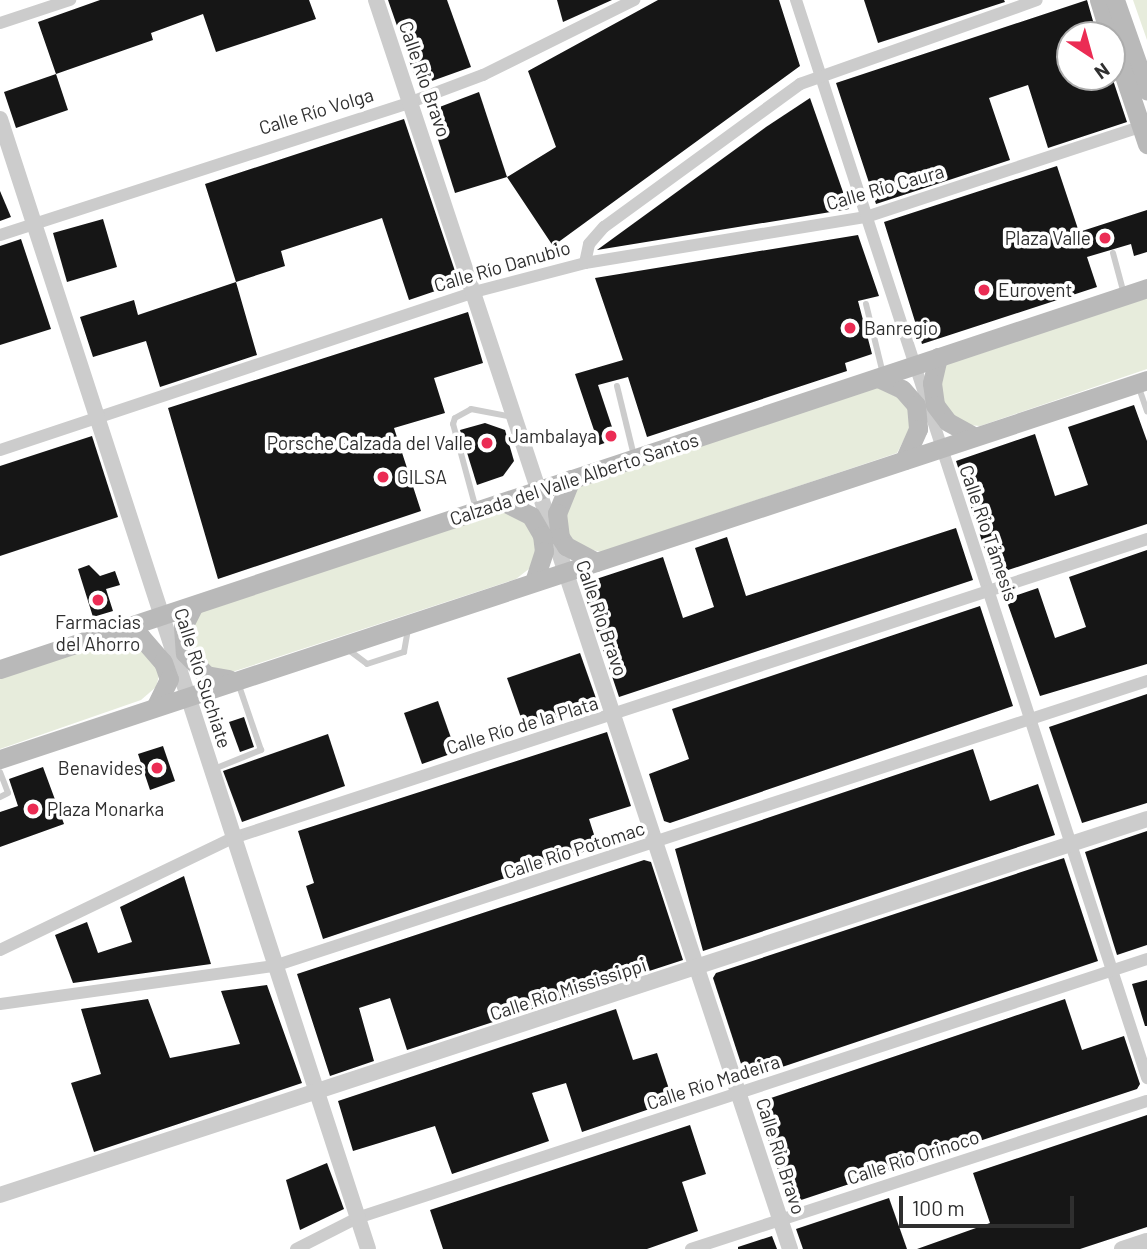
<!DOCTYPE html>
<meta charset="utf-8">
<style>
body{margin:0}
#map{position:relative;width:1147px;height:1249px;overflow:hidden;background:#fff;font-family:Barlow,sans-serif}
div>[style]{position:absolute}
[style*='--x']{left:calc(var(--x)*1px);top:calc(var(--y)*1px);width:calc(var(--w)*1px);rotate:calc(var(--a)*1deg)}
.green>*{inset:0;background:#e7ecdc}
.building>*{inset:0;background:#161616}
.service>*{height:6px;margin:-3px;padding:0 3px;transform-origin:3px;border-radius:3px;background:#ccc}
.minor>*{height:12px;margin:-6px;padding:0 6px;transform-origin:6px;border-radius:6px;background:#ccc}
.tertiary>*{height:16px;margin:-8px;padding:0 8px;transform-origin:8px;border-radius:8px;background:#ccc}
.secondary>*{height:19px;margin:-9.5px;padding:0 9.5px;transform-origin:9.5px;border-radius:9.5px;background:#b9b9b9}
.dots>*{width:19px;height:19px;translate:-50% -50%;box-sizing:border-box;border:4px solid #fff;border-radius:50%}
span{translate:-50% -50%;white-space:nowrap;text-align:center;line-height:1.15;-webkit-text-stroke:7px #fff;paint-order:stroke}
.street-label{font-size:19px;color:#2f2f2f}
.poi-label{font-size:19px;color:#2f2f2f}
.right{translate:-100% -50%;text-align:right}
.left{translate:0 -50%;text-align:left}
.north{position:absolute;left:1056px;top:21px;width:70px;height:70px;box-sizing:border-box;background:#fff;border:2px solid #acacac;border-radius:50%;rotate:144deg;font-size:19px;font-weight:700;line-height:28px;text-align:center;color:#2f2f2f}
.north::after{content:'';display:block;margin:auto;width:24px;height:32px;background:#eb2c54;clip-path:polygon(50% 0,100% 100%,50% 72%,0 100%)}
.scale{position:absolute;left:899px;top:1196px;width:175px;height:32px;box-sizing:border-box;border:4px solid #2f2f2f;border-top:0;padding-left:9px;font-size:21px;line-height:24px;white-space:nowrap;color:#2f2f2f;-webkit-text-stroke:5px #fff;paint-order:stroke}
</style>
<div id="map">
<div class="green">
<i style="clip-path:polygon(1133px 0,1147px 0,1147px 40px)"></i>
<i style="clip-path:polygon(1147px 295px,1147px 369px,980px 426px,957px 424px,940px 408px,940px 365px)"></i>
<i style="clip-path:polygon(872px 385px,909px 403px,914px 420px,897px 453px,601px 552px,581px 547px,567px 533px,566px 496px,577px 482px)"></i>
<i style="clip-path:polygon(502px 507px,537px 529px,534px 565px,516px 579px,223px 675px,186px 654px,189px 617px,207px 604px)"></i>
<i style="clip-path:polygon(120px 634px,139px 640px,160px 672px,156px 687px,141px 700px,0 749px,0 675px)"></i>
</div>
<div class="building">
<i style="clip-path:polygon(100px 0,309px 0,316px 19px,216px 52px,203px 14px,151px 33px,153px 40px,56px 74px,38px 22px)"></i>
<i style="clip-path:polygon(388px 0,447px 0,471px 67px,418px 86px)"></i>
<i style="clip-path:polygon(557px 0,612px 0,563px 22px)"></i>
<i style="clip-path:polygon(658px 0,779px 0,800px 66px,553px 246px,507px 177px,556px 147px,528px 71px)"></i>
<i style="clip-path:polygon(864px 0,1004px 0,1005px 2px,878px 43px)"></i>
<i style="clip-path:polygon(1087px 0,1097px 35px,1070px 35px,1070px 77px,1112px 77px,1127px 122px,1048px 148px,1028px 85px,989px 98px,1010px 160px,876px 204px,836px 83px)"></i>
<i style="clip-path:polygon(56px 74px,68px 110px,16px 128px,4px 92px)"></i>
<i style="clip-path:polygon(479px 92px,507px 177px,455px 193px,429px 111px)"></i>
<i style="clip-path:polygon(810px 98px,849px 209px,597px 250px,766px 127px)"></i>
<i style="clip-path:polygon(404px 119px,459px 283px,409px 300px,382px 218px,281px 251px,285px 266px,236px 282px,205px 184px)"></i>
<i style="clip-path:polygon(1057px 166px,1079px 232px,1147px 210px,1147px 252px,1134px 256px,1131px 244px,1087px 257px,1097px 287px,922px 344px,884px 222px)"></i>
<i style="clip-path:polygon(0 191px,11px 217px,0 221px)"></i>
<i style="clip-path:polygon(103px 219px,117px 267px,67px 282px,53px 233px)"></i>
<i style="clip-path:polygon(858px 235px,879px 296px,858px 301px,872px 354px,845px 363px,847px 371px,647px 437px,628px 377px,598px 385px,616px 439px,599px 445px,575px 374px,623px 360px,595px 278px)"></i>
<i style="clip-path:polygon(21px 239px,51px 329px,0 345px,0 246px)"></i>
<i style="clip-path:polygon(236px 282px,257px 355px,160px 387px,146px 341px,93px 357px,80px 317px,134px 300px,138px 315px)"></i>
<i style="clip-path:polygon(468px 312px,483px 363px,434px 378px,445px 413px,394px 428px,421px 511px,218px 579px,168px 408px)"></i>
<i style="clip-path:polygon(1134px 405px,1147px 441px,1147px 524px,993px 575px,956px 461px,1035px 434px,1055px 496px,1088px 485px,1068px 427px)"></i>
<i style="clip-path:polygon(485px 423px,505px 430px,514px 461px,503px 476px,477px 485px,460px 430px)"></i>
<i style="clip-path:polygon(92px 436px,118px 517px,0 556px,0 466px)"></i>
<i style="clip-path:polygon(956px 528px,973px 580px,619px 697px,581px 584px,663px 557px,683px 618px,714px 607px,695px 548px,727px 537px,746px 596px)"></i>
<i style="clip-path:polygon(1147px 550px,1147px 664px,1040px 696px,1006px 599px,1038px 588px,1055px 638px,1086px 627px,1069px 577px)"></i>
<i style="clip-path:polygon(89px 565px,100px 576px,115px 571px,120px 585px,106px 589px,113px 611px,93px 617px,78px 569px)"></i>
<i style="clip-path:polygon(980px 606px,1013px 706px,670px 823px,664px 821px,649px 774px,689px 759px,672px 709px)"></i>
<i style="clip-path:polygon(580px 653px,598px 704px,525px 729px,507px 678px)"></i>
<i style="clip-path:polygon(1147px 694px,1147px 803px,1082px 823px,1049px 727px)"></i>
<i style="clip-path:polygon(438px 701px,456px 752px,422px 764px,404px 713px)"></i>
<i style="clip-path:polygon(244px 717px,254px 747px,240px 752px,229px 722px)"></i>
<i style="clip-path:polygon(607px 732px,631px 806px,589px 819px,598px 847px,323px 939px,306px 886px,314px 883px,298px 831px)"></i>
<i style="clip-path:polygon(328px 734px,345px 786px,242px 822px,223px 771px)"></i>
<i style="clip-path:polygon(163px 746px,175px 781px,150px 790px,138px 754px)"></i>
<i style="clip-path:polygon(973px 749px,990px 801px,1038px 784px,1055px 835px,703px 951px,675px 849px)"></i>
<i style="clip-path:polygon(43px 767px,64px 824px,0 847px,0 812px,18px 806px,9px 779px)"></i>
<i style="clip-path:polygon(1147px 831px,1147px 945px,1117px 955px,1085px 852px)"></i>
<i style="clip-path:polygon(1064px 858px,1098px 961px,746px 1079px,713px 978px,716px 973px)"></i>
<i style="clip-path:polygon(644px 860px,651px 862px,683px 960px,407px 1050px,390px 998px,359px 1008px,374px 1061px,330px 1076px,297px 974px)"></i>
<i style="clip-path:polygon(184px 876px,211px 964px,73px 983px,55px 935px,87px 922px,98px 953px,132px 942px,120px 907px)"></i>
<i style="clip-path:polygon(1147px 980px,1147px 1026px,1145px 1026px,1132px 984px)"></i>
<i style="clip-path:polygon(267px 985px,302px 1083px,94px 1152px,71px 1083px,101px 1074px,81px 1009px,148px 999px,170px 1058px,240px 1044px,221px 991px)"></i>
<i style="clip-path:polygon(1065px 999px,1082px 1050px,1124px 1036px,1140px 1084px,1137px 1089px,789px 1204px,756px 1103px)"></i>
<i style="clip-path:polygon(616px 1009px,633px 1060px,657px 1053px,673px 1101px,582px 1132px,566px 1083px,532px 1093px,549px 1141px,452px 1174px,435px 1126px,353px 1151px,338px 1101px)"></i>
<i style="clip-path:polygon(1147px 1115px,1147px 1227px,1080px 1249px,917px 1249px,990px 1223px,973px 1173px)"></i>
<i style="clip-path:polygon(690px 1125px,706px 1174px,682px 1182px,698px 1231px,647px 1249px,443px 1249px,430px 1210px)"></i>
<i style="clip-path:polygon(327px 1163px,344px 1209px,300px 1230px,286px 1180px)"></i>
<i style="clip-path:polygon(889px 1198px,907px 1249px,803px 1249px,796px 1229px)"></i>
<i style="clip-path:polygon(772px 1236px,777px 1249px,738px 1249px,738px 1247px)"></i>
</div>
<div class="service">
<i style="--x:1113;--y:253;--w:42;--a:75"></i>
<i style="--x:866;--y:304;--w:72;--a:76.3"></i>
<i style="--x:1138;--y:385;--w:28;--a:71"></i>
<i style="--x:617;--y:386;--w:72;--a:76.3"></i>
<i style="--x:476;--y:509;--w:88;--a:-105.1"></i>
<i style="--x:453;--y:424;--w:6;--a:-72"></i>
<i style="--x:455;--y:418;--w:18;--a:-29"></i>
<i style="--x:471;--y:409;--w:43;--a:10.8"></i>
<i style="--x:346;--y:648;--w:26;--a:37"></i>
<i style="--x:367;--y:664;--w:39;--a:-18"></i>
<i style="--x:404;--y:652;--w:23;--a:-80"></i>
<i style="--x:214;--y:769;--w:51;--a:-22"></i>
<i style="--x:261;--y:750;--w:71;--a:-108.9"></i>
<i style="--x:0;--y:772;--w:22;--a:69"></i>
<i style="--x:8;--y:793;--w:9;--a:153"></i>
</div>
<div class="minor">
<i style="--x:796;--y:0;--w:1134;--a:71.96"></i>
<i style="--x:0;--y:23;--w:74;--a:-18.2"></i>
<i style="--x:0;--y:235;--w:432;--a:-17.9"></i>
<i style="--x:411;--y:102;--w:77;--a:-20.6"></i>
<i style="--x:483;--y:75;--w:169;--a:-26.4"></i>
<i style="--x:585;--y:263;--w:19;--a:-78"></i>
<i style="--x:589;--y:244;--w:23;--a:-49"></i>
<i style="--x:604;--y:227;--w:243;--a:-36.1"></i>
<i style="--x:800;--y:84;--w:251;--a:-19.5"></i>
<i style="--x:0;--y:450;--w:500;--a:-18.4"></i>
<i style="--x:474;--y:292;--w:115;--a:-14.6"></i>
<i style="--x:585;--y:263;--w:285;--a:-9.3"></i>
<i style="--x:866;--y:217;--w:294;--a:-18.2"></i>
<i style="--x:0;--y:950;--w:259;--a:-25.7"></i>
<i style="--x:233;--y:838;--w:962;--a:-18.11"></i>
<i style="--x:0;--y:1004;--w:277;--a:-7.9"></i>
<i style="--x:274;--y:966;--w:918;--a:-18.08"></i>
<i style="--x:296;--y:1249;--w:68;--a:-26.9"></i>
<i style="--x:357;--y:1218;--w:831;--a:-18.15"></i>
<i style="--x:691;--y:1249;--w:479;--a:-18"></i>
</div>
<div class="tertiary">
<i style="--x:376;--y:0;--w:1316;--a:71.66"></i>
<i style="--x:0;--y:119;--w:1188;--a:71.96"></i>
<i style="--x:0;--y:1195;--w:1207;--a:-18.15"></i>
<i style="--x:1122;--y:1249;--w:26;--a:-18"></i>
</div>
<div class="secondary">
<i style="--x:1099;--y:0;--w:37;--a:73"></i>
<i style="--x:1115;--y:0;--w:96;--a:70.6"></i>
<i style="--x:1112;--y:40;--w:110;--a:71.4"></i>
<i style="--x:938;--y:357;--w:27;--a:103"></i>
<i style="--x:932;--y:383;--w:22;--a:82"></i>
<i style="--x:935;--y:405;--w:21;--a:53"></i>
<i style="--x:948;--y:422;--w:29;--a:29"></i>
<i style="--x:878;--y:378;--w:26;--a:25"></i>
<i style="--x:902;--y:389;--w:21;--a:49"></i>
<i style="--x:916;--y:405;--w:24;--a:85"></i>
<i style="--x:918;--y:429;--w:34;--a:114"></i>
<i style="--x:571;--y:479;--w:37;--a:112"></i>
<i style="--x:557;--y:513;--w:24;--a:83"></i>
<i style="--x:560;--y:537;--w:11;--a:56"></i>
<i style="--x:566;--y:546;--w:34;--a:28"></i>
<i style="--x:504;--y:502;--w:30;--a:27"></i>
<i style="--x:531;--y:516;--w:22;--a:60"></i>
<i style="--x:542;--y:535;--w:16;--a:83"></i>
<i style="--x:544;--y:551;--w:32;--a:108"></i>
<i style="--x:193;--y:607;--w:22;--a:117"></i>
<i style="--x:183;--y:627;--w:26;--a:86"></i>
<i style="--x:185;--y:653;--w:30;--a:46"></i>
<i style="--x:206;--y:675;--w:23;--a:10"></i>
<i style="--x:120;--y:630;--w:22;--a:18"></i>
<i style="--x:141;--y:637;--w:33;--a:49"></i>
<i style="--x:163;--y:662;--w:18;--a:71"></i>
<i style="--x:169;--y:679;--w:30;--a:116"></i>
<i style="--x:0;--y:669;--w:1209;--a:-18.37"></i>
<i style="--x:0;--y:759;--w:1208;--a:-18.28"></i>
</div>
<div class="dots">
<i style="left:1105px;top:238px;background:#eb2c54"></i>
<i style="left:984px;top:290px;background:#eb2c54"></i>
<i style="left:850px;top:328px;background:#eb2c54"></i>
<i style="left:611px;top:436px;background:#eb2c54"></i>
<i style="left:487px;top:443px;background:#eb2c54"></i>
<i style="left:383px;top:477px;background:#eb2c54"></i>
<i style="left:98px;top:600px;background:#eb2c54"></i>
<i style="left:157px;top:768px;background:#eb2c54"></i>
<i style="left:33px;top:809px;background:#eb2c54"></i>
</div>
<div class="street-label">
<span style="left:425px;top:79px;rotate:71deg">Calle Río Bravo</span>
<span style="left:316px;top:111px;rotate:-17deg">Calle Río Volga</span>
<span style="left:885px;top:187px;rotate:-16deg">Calle Río Caura</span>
<span style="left:502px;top:266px;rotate:-16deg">Calle Río Danubio</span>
<span style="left:574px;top:479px;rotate:-18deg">Calzada del Valle Alberto Santos</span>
<span style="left:989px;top:533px;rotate:71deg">Calle Río Támesis</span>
<span style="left:602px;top:618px;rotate:71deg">Calle Río Bravo</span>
<span style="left:203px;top:678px;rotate:72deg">Calle Río Suchiate</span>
<span style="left:522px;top:725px;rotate:-17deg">Calle Río de la Plata</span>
<span style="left:574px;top:850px;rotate:-18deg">Calle Río Potomac</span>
<span style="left:568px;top:989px;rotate:-18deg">Calle Río Mississippi</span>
<span style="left:713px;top:1082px;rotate:-18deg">Calle Río Madeira</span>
<span style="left:781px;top:1156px;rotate:72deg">Calle Río Bravo</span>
<span style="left:913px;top:1157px;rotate:-18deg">Calle Río Orinoco</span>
</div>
<div class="poi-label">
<span class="right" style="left:1091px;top:238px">Plaza Valle</span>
<span class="left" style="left:998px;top:290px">Eurovent</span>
<span class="left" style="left:864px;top:328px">Banregio</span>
<span class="right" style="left:597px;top:436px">Jambalaya</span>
<span class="right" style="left:473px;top:443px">Porsche Calzada del Valle</span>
<span class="left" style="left:397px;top:477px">GILSA</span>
<span style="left:98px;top:633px">Farmacias<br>del Ahorro</span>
<span class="right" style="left:143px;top:768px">Benavides</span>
<span class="left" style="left:47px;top:809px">Plaza Monarka</span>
</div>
<div class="north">N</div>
<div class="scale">100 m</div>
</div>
